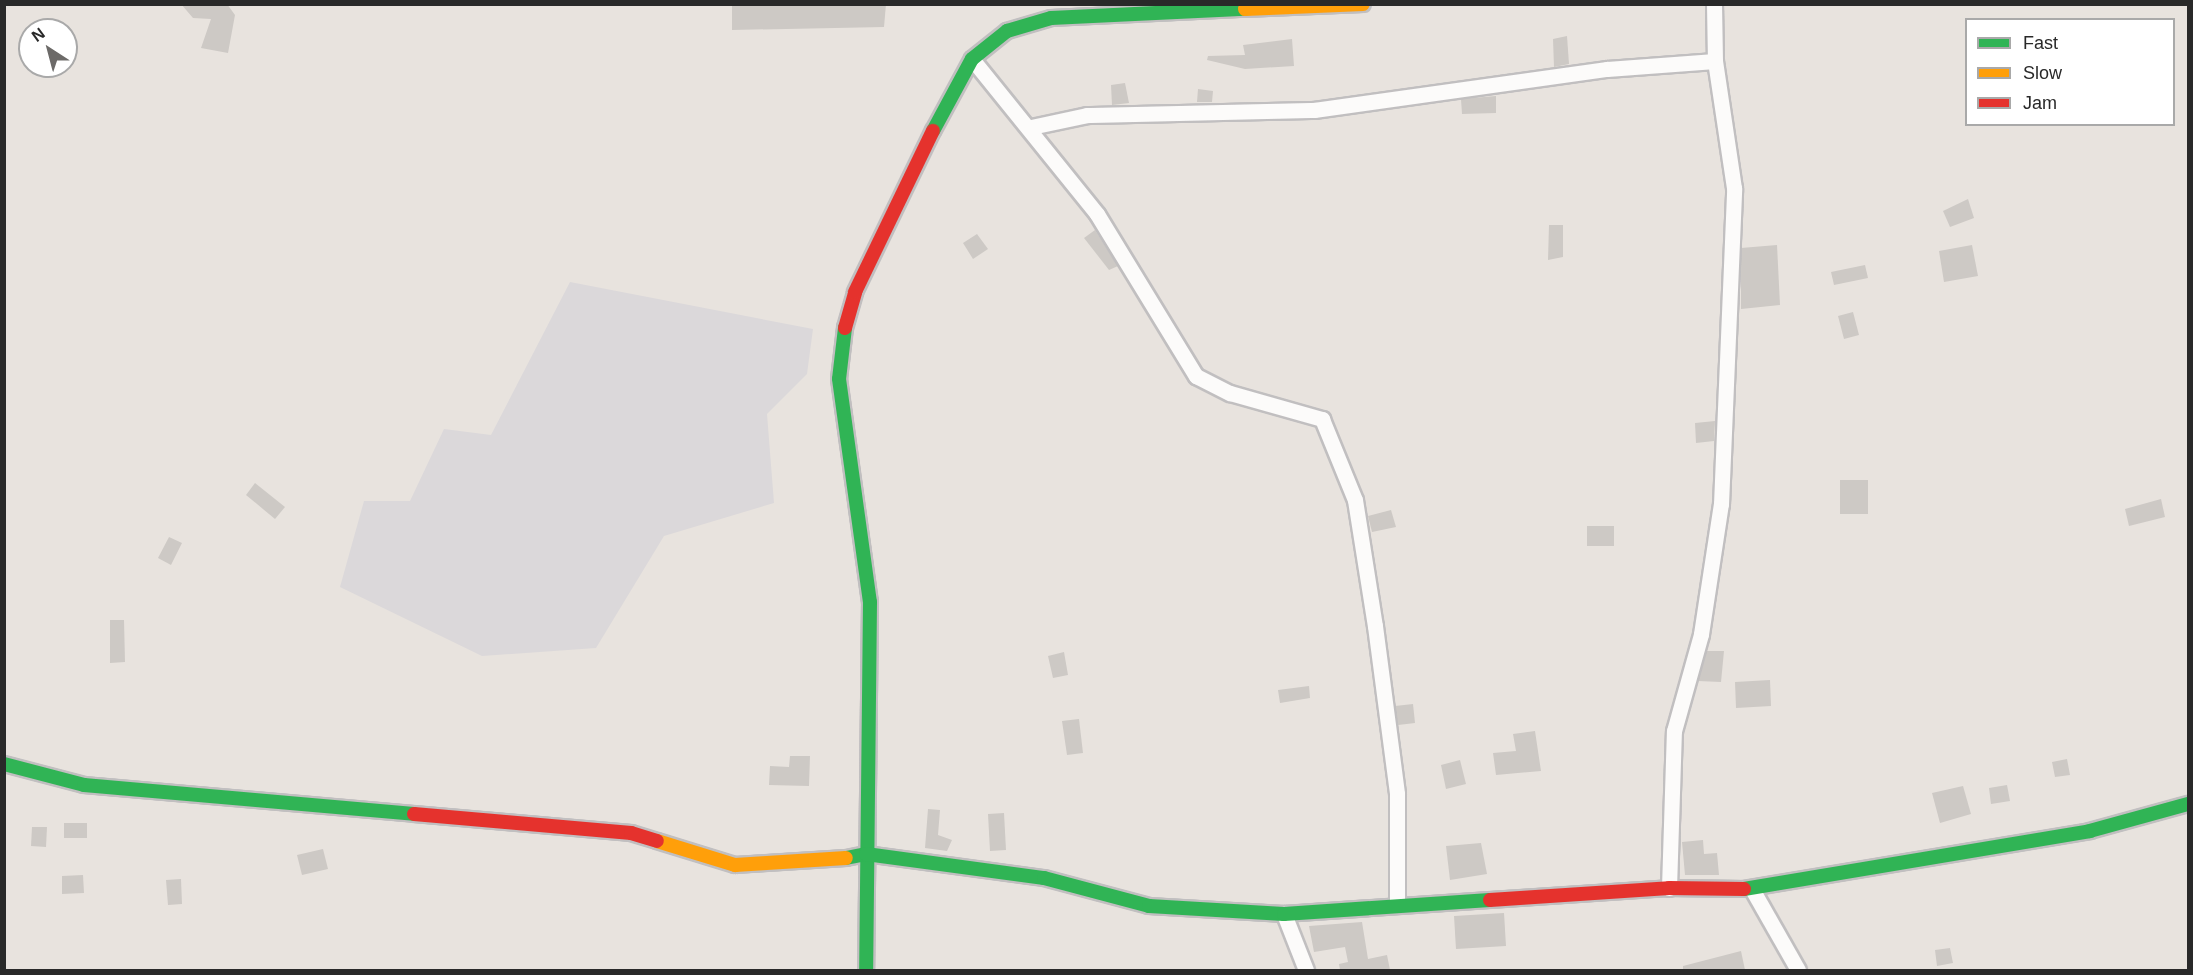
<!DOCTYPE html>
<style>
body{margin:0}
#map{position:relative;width:2193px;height:975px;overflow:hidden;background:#e8e3de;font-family:Helvetica,sans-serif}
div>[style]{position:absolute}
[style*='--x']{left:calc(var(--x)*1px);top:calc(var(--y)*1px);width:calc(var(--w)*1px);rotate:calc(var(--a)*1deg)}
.industrial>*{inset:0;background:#dbd8da}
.building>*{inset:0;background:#cdc9c5}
.roads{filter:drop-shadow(2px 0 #c1bfc0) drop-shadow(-2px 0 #c1bfc0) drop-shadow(0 2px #c1bfc0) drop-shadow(0 -2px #c1bfc0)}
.street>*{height:15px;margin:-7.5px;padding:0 7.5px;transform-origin:7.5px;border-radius:7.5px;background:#fcfbfa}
.fast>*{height:14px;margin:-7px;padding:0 7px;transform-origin:7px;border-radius:7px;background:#30b455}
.slow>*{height:14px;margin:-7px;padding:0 7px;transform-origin:7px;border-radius:7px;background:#ff9f0a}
.jam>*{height:14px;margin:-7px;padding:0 7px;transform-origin:7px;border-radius:7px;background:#e5322d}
span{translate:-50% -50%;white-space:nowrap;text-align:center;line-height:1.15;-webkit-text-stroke:4.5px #fff;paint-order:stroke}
.frame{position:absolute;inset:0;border:6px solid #292929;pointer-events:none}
.legend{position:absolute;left:1965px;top:18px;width:210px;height:108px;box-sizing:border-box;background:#fff;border:2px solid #a9a9a9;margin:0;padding:8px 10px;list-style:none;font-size:18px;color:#292929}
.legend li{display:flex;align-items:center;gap:12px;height:30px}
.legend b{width:30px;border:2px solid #a9a9a9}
.north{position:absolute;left:18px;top:18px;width:60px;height:60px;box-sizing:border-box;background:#fff;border:2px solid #a9a9a9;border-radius:50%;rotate:324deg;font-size:16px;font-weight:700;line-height:24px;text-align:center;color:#292929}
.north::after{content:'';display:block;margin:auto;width:21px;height:27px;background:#6c6a68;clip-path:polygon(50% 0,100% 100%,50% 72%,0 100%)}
</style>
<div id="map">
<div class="industrial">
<i style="clip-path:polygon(570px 282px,813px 329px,807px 374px,767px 414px,774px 503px,664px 536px,596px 648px,482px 656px,340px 587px,364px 501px,410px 501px,444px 429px,491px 435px)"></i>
</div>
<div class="building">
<i style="clip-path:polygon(181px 4px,227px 4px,235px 15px,228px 53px,201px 48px,211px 19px,193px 18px)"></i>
<i style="clip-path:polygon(732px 4px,886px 4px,884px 27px,732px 30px)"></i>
<i style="clip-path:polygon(1567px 36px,1569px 64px,1554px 67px,1553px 39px)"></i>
<i style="clip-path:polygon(1292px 39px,1294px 66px,1245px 69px,1207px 60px,1208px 56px,1245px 55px,1243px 45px)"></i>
<i style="clip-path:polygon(1125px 83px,1129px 103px,1112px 105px,1111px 85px)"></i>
<i style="clip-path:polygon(1198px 89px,1213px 91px,1212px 102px,1197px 102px)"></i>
<i style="clip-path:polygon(1496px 96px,1496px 113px,1462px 114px,1461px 99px)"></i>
<i style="clip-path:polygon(1968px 199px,1974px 218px,1950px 227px,1943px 211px)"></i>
<i style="clip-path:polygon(1549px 225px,1563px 225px,1563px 257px,1548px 260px)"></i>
<i style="clip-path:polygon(1095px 230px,1118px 266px,1109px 270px,1084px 238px)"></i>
<i style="clip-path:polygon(977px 234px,988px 249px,973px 259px,963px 243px)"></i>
<i style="clip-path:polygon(1777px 245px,1780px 305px,1741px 309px,1741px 248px)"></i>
<i style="clip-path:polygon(1972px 245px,1978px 276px,1944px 282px,1939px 251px)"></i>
<i style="clip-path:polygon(1865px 265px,1868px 278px,1834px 285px,1831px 272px)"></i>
<i style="clip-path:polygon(1853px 312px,1859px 335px,1844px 339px,1838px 316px)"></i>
<i style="clip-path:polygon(1715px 421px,1714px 441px,1696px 443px,1695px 423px)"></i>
<i style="clip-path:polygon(1840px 480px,1868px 480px,1868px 514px,1840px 514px)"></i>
<i style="clip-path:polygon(255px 483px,285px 507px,275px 519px,246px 495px)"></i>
<i style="clip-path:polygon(2161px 499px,2165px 517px,2129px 526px,2125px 509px)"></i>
<i style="clip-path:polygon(1391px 510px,1396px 527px,1372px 532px,1368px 516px)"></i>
<i style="clip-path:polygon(1587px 526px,1614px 526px,1614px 546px,1587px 546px)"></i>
<i style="clip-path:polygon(169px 537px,182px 543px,171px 565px,158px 558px)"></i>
<i style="clip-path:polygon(110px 620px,124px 620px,125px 662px,110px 663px)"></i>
<i style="clip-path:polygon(1706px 651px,1724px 651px,1721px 682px,1698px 681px)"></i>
<i style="clip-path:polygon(1064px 652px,1068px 675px,1053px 678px,1048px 656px)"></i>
<i style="clip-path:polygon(1770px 680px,1771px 706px,1736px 708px,1735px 682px)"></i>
<i style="clip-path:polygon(1309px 686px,1310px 698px,1280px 703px,1278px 690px)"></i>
<i style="clip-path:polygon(1413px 704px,1415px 723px,1398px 725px,1395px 706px)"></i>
<i style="clip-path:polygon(1079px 719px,1083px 753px,1067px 755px,1062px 721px)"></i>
<i style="clip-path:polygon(1535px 731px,1541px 771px,1496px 775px,1493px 753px,1516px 751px,1513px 734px)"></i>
<i style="clip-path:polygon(790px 756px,810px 756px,809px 786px,769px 785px,770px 766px,789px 767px)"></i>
<i style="clip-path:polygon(2067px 759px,2070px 775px,2055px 777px,2052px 762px)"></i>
<i style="clip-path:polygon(1460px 760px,1466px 784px,1446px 789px,1441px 765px)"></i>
<i style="clip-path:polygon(2007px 785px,2010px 801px,1991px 804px,1989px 788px)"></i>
<i style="clip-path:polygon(1963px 786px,1971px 814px,1940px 823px,1932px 793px)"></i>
<i style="clip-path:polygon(928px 809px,940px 810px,938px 835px,952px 840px,947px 851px,925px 848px)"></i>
<i style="clip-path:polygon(1004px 813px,1006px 850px,990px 851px,988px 814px)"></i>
<i style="clip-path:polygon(64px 823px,87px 823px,87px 838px,64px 838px)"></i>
<i style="clip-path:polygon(32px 827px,47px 827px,46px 847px,31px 846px)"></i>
<i style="clip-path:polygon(1703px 840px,1704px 854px,1717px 853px,1719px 875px,1685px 875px,1682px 842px)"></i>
<i style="clip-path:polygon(1481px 843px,1487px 874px,1450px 880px,1446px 846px)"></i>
<i style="clip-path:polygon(323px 849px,328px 869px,302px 875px,297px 855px)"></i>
<i style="clip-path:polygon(83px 875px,84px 893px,62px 894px,62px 876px)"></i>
<i style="clip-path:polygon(181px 879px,182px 904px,168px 905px,166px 880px)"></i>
<i style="clip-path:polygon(1504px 913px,1506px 946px,1456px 949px,1454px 916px)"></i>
<i style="clip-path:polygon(1362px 922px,1368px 959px,1387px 955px,1390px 970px,1340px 970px,1339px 964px,1348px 962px,1345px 947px,1314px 952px,1309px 926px)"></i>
<i style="clip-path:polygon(1950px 948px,1953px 963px,1937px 966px,1935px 950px)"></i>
<i style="clip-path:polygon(1741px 951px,1745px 970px,1683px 970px,1683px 966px)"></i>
</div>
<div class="roads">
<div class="street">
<i style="--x:972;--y:59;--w:199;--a:51.1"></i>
<i style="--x:1097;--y:214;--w:190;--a:58.6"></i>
<i style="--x:1196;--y:376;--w:38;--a:27"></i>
<i style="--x:1230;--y:393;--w:96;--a:15.8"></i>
<i style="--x:1322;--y:419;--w:87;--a:67.8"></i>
<i style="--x:1355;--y:500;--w:128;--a:81"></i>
<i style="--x:1375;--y:626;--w:169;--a:82.5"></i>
<i style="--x:1397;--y:794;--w:110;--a:90"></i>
<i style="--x:1031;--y:127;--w:57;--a:-12.1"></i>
<i style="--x:1087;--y:115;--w:227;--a:-1.3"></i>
<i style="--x:1314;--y:110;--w:296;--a:-8"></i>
<i style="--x:1607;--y:69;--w:108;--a:-4.2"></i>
<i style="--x:1669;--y:888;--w:157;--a:-88.2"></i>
<i style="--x:1674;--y:731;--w:101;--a:-74.4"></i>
<i style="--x:1701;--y:634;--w:132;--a:-81.3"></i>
<i style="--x:1721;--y:504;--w:316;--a:-87.6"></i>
<i style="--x:1734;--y:188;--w:128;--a:-98.5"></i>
<i style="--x:1715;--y:61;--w:57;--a:-91"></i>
<i style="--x:1752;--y:889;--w:93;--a:60.4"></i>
<i style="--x:1284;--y:914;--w:60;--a:68.6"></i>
</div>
<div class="fast">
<i style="--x:933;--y:131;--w:82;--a:-61.6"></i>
<i style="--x:972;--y:59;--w:45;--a:-38.7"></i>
<i style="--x:1007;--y:31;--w:46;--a:-16.5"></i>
<i style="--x:1051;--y:18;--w:194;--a:-2.7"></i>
<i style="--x:845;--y:328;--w:51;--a:96.7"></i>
<i style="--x:839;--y:379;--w:225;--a:82.1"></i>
<i style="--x:870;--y:602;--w:368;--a:90.6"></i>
<i style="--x:4;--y:764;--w:83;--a:14.7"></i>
<i style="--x:84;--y:785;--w:331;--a:5"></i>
<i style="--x:846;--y:858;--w:20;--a:-11"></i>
<i style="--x:866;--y:854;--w:180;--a:7.7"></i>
<i style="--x:1044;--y:878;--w:109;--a:14.9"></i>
<i style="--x:1149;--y:906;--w:135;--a:3.4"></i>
<i style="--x:1284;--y:914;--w:206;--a:-3.9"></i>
<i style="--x:1744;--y:889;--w:351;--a:-9.5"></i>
<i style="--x:2090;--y:831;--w:102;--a:-15.4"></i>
</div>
<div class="slow">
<i style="--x:1245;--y:9;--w:118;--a:-2.4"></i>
<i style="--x:657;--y:841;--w:82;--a:17.1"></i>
<i style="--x:735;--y:865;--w:111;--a:-3.6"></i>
</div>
<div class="jam">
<i style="--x:845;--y:328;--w:37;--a:-74"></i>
<i style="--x:855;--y:292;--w:179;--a:-64.2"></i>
<i style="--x:414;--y:814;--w:218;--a:5"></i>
<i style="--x:631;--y:833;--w:27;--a:17"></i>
<i style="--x:1490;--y:900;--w:179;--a:-3.8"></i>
<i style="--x:1669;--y:888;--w:75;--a:0.8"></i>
</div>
</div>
<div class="frame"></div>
<ul class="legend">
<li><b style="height:8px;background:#30b455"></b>Fast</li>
<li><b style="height:8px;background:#ff9f0a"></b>Slow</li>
<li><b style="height:8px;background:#e5322d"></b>Jam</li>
</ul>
<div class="north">N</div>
</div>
